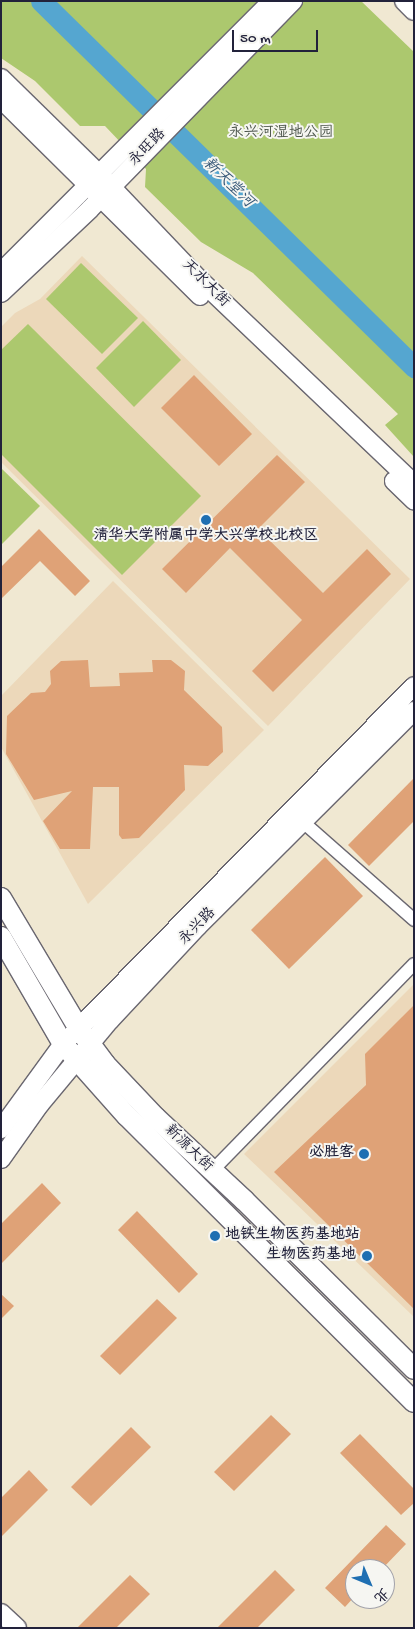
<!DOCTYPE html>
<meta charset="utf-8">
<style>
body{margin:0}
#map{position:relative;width:415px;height:1629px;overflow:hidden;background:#f0e8d2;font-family:"Gochi Hand","LXGW WenKai TC",sans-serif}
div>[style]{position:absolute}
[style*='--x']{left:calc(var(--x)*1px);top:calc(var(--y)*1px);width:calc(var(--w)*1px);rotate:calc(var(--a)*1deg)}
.built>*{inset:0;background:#ecd8ba}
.green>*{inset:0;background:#acc86e}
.river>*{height:21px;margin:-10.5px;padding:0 10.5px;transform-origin:10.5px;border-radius:10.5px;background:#55a6d0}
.building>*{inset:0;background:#dfa277}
.roads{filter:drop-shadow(1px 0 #6a6770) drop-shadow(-1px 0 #6a6770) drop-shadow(0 1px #6a6770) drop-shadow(0 -1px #6a6770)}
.street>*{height:12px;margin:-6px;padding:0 6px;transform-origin:6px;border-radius:6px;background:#fff}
.secondary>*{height:18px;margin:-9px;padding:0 9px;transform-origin:9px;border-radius:9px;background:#fff}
.primary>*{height:20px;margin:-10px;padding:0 10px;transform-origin:10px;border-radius:10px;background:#fff}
.dots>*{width:14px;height:14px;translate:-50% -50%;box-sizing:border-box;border:2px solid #f6f6f2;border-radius:50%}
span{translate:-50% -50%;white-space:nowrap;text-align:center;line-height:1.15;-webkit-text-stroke:4px #f6f6f2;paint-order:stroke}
.park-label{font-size:15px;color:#4b544a}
.street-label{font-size:15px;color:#22223b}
.poi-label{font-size:15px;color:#22223b;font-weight:700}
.right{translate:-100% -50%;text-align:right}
.left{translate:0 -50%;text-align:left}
.water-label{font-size:16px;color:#365777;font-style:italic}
.frame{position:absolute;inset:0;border:2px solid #22223b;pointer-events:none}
.north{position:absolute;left:345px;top:1559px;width:50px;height:50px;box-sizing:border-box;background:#f6f6f2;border:1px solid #a1a1a9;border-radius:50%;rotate:135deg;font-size:14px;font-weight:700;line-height:20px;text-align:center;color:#22223b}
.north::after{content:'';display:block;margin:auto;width:18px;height:22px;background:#1f6fb2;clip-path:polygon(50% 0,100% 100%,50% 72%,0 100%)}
.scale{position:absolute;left:232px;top:30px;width:86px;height:22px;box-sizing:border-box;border:2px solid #22223b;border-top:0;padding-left:6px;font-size:15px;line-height:18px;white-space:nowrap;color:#22223b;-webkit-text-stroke:4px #f6f6f2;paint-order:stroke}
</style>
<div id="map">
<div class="built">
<i style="clip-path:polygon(82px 256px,410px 579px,268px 726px,1px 462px,1px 327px,15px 313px,40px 299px)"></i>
<i style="clip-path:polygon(113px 581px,264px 730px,88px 904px,1px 747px,1px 696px)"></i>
<i style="clip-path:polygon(414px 984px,414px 1317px,244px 1154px)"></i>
</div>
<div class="green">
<i style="clip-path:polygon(1px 1px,361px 1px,414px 52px,414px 457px,385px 425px,398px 414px,253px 273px,201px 242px,145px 187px,146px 169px,105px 126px,80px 126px,35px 81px,1px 58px)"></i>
<i style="clip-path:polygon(81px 263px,138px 318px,102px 354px,46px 299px)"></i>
<i style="clip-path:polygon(143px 321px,181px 360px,134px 407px,96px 368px)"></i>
<i style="clip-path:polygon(28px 324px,201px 496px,122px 575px,1px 454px,1px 350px)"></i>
<i style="clip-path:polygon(1px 468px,40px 506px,1px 545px)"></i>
</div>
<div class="river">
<i style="--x:41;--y:1;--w:523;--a:44.46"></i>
</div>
<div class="building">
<i style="clip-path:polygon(194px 375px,252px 434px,219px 466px,161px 408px)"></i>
<i style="clip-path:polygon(277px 455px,305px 482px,258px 529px,323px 593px,367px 549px,391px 574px,273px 692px,252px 671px,302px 620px,230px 548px,186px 593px,162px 569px)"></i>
<i style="clip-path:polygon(39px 529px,90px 581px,75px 596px,40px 561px,1px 599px,1px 567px)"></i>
<i style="clip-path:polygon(88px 660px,90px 687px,120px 686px,119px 673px,153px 672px,152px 660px,171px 660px,185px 671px,184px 690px,222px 727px,223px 752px,208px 766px,184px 765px,185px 790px,139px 838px,122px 839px,119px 835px,119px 787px,93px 787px,90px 849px,60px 849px,43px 821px,72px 791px,34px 800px,6px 754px,7px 716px,31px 693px,45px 692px,51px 684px,50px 671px,61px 661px)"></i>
<i style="clip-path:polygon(414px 778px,414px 821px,369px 866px,348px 845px)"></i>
<i style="clip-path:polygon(325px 857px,363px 896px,289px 969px,251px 930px)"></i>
<i style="clip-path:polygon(414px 1005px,414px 1309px,274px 1172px,366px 1085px,365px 1054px)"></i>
<i style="clip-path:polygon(42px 1183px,61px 1203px,1px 1264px,1px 1224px)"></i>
<i style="clip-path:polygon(137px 1211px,198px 1274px,179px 1293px,118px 1230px)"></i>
<i style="clip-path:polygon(1px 1294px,14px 1306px,1px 1319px)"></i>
<i style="clip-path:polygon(157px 1299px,177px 1318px,120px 1375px,100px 1356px)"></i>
<i style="clip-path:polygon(271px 1415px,291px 1434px,234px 1491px,214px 1472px)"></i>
<i style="clip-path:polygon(131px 1427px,151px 1447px,91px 1506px,71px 1487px)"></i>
<i style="clip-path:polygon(360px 1434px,414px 1489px,414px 1503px,401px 1515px,340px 1453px)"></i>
<i style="clip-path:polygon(29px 1470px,48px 1490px,1px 1537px,1px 1498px)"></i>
<i style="clip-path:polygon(386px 1525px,406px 1544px,382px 1569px,355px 1569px,355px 1596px,345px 1607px,325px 1588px)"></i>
<i style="clip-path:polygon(275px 1570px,295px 1590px,257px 1628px,217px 1628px)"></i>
<i style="clip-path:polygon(130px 1575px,150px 1594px,116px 1628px,77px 1628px)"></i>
</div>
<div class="roads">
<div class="street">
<i style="--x:303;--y:822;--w:148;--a:41.4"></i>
<i style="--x:212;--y:1171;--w:289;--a:-45.7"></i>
</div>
<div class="secondary">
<i style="--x:404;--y:1;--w:14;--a:45"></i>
<i style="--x:1;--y:78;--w:136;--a:44.4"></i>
<i style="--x:98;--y:173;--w:146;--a:46.4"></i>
<i style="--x:199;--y:279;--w:297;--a:43.6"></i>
<i style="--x:1;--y:99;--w:280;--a:44.7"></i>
<i style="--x:1;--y:272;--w:383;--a:-45"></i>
<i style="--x:1;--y:293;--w:122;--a:-43.3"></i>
<i style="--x:90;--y:209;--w:291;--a:-45.7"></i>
<i style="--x:394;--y:481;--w:28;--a:44"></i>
<i style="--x:1;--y:1129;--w:105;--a:-53.9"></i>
<i style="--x:63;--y:1044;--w:501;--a:-45.57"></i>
<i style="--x:1;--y:1159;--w:67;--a:-54.7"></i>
<i style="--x:40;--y:1104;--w:109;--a:-50.2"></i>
<i style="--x:110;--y:1020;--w:129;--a:-46.9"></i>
<i style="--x:198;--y:926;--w:305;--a:-44.9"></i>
<i style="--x:1;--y:1613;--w:22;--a:43"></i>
</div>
<div class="primary">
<i style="--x:1;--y:898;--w:152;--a:59.2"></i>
<i style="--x:79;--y:1029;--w:44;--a:53.4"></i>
<i style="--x:105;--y:1064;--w:74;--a:46.6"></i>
<i style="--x:156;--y:1118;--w:120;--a:43"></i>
<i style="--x:244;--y:1200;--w:240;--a:44.8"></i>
<i style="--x:1;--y:937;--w:124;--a:59.9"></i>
<i style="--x:63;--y:1044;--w:96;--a:48.4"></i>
<i style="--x:127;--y:1116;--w:405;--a:44.9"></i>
</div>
</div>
<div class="dots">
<i style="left:206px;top:520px;background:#1f6fb2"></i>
<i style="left:364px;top:1154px;background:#1f6fb2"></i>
<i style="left:215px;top:1236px;background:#1f6fb2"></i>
<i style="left:367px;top:1256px;background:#1f6fb2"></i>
</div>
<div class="park-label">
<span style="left:281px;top:134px">永兴河湿地公园</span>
</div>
<div class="street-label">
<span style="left:148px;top:148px;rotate:-46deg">永旺路</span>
<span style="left:205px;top:284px;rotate:45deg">天水大街</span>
<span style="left:198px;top:927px;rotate:-46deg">永兴路</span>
<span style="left:188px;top:1149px;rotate:44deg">新源大街</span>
</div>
<div class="poi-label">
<span style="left:206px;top:537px">清华大学附属中学大兴学校北校区</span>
<span class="right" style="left:354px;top:1154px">必胜客</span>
<span class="left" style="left:225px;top:1236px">地铁生物医药基地站</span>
<span class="right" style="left:356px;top:1256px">生物医药基地</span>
</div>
<div class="water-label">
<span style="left:227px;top:184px;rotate:44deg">新天堂河</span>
</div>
<div class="frame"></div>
<div class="north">北</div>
<div class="scale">50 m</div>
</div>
